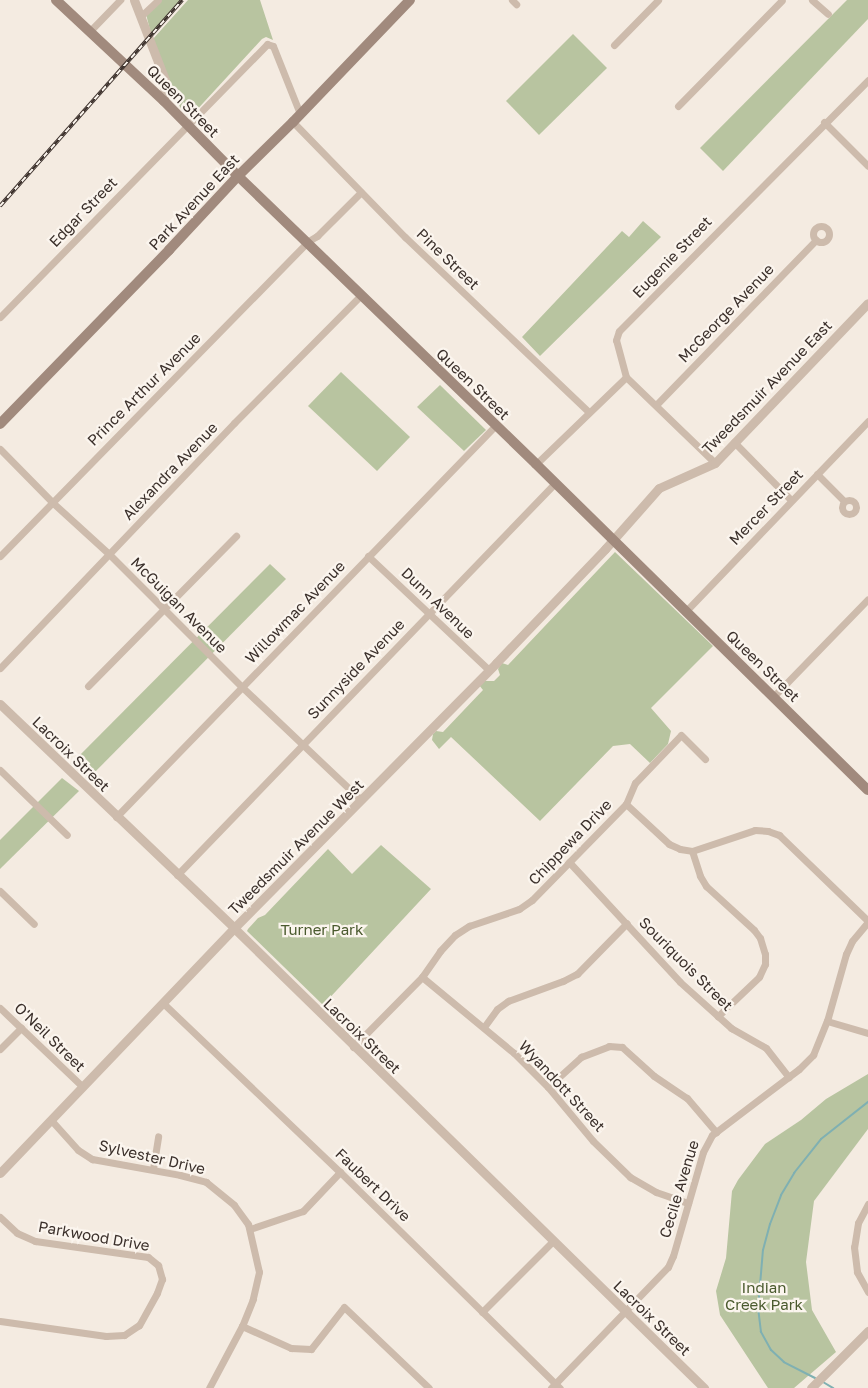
<!DOCTYPE html>
<style>
body{margin:0}
#map{position:relative;width:868px;height:1388px;overflow:hidden;background:#f4ebe1;font-family:"Golos Text",sans-serif}
div>[style]{position:absolute}
[style*='--x']{left:calc(var(--x)*1px);top:calc(var(--y)*1px);width:calc(var(--w)*1px);rotate:calc(var(--a)*1deg)}
.green>*{inset:0;background:#b8c4a0}
.stream>*{height:2px;margin:-1px;padding:0 1px;transform-origin:1px;border-radius:1px;background:#7fb0b2}
.minor>*{height:7px;margin:-3.5px;padding:0 3.5px;transform-origin:3.5px;border-radius:3.5px;background:#cdbbac}
.minor>.ring{margin:-3.5px;padding:0;box-sizing:content-box;background:none;border:7px solid #cdbbac;border-radius:50%}
.tertiary>*{height:9px;margin:-4.5px;padding:0 4.5px;transform-origin:4.5px;border-radius:4.5px;background:#cdbbac}
.secondary>*{height:10px;margin:-5px;padding:0 5px;transform-origin:5px;border-radius:5px;background:#a18a7d}
.rail>*{height:4px;margin-top:-2px;transform-origin:0;background:repeating-linear-gradient(90deg,#fbf5ee 0 5.5px,#3b302b 0 11px);box-sizing:border-box;border-block:1px solid #3b302b}
span{translate:-50% -50%;white-space:nowrap;text-align:center;line-height:1.15;-webkit-text-stroke:4.5px #fbf5ee;paint-order:stroke}
.street-label{font-size:15px;color:#3b302b}
.park-label{font-size:15px;color:#4a5a2e}
</style>
<div id="map">
<div class="green">
<i style="clip-path:polygon(157px 0,181px 0,151px 34px,146px 14px)"></i>
<i style="clip-path:polygon(188px 0,260px 0,273px 40px,266px 37px,262px 39px,193px 114px,182px 110px,177px 102px,153px 39px)"></i>
<i style="clip-path:polygon(847px 0,868px 0,868px 19px,723px 171px,700px 148px)"></i>
<i style="clip-path:polygon(573px 34px,607px 68px,539px 135px,506px 101px)"></i>
<i style="clip-path:polygon(643px 221px,661px 237px,540px 356px,522px 337px,622px 231px,629px 237px)"></i>
<i style="clip-path:polygon(341px 372px,410px 437px,377px 471px,308px 406px)"></i>
<i style="clip-path:polygon(440px 385px,486px 430px,464px 451px,417px 407px)"></i>
<i style="clip-path:polygon(615px 552px,713px 646px,651px 708px,671px 731px,668px 744px,650px 763px,630px 744px,613px 746px,540px 821px,451px 737px,439px 749px,432px 740px,433px 734px,436px 731px,443px 732px,483px 690px,479px 685px,484px 681px,494px 681px,500px 675px,498px 669px,502px 663px,508px 665px)"></i>
<i style="clip-path:polygon(270px 564px,286px 579px,89px 778px,72px 763px)"></i>
<i style="clip-path:polygon(62px 778px,79px 791px,0 869px,0 840px)"></i>
<i style="clip-path:polygon(381px 845px,431px 889px,323px 1005px,247px 931px,248px 929px,258px 918px,265px 915px,328px 849px,352px 874px)"></i>
<i style="clip-path:polygon(868px 1074px,868px 1129px,814px 1201px,806px 1262px,812px 1310px,836px 1352px,794px 1388px,768px 1388px,720px 1315px,716px 1291px,726px 1258px,732px 1191px,738px 1180px,765px 1144px,801px 1120px,826px 1099px)"></i>
</div>
<div class="stream">
<i style="--x:815;--y:1378;--w:35;--a:-153"></i>
<i style="--x:784;--y:1362;--w:18;--a:-137"></i>
<i style="--x:771;--y:1350;--w:21;--a:-119"></i>
<i style="--x:761;--y:1332;--w:23;--a:-97"></i>
<i style="--x:758;--y:1309;--w:59;--a:-85.2"></i>
<i style="--x:763;--y:1250;--w:27;--a:-75"></i>
<i style="--x:770;--y:1224;--w:31;--a:-69"></i>
<i style="--x:781;--y:1195;--w:26;--a:-59"></i>
<i style="--x:794;--y:1173;--w:43;--a:-51.5"></i>
<i style="--x:821;--y:1139;--w:60;--a:-38.2"></i>
<i style="--x:823;--y:1382;--w:12;--a:31"></i>
</div>
<div class="minor">
<i style="--x:512;--y:0;--w:6;--a:45"></i>
<i style="--x:812;--y:0;--w:21;--a:41"></i>
<i style="--x:141;--y:16;--w:23;--a:-43"></i>
<i style="--x:89;--y:32;--w:45;--a:-45.9"></i>
<i style="--x:614;--y:45;--w:63;--a:-45.6"></i>
<i style="--x:678;--y:106;--w:148;--a:-45.5"></i>
<i style="--x:293;--y:122;--w:161;--a:45.8"></i>
<i style="--x:405;--y:237;--w:253;--a:43.6"></i>
<i style="--x:824;--y:122;--w:62;--a:45"></i>
<i class="ring" style="left:813px;top:226px;width:9px;height:9px"></i>
<i style="--x:0;--y:317;--w:382;--a:-45.6"></i>
<i style="--x:267;--y:44;--w:6;--a:18"></i>
<i style="--x:273;--y:46;--w:73;--a:68.3"></i>
<i style="--x:626;--y:377;--w:38;--a:-105"></i>
<i style="--x:616;--y:340;--w:9;--a:-72"></i>
<i style="--x:619;--y:331;--w:354;--a:-45.2"></i>
<i style="--x:626;--y:377;--w:124;--a:44"></i>
<i style="--x:656;--y:405;--w:230;--a:-45.9"></i>
<i style="--x:734;--y:442;--w:81;--a:45.5"></i>
<i style="--x:0;--y:449;--w:74;--a:45.5"></i>
<i style="--x:52;--y:502;--w:77;--a:42.4"></i>
<i style="--x:109;--y:554;--w:188;--a:45"></i>
<i style="--x:242;--y:687;--w:164;--a:43.5"></i>
<i style="--x:536;--y:464;--w:125;--a:-44"></i>
<i style="--x:817;--y:474;--w:38;--a:45"></i>
<i class="ring" style="left:842px;top:500px;width:7px;height:7px"></i>
<i style="--x:0;--y:556;--w:439;--a:-45.6"></i>
<i style="--x:307;--y:242;--w:12;--a:-31"></i>
<i style="--x:317;--y:236;--w:62;--a:-45"></i>
<i style="--x:368;--y:556;--w:166;--a:43.3"></i>
<i style="--x:685;--y:612;--w:265;--a:-46.2"></i>
<i style="--x:0;--y:668;--w:339;--a:-46.3"></i>
<i style="--x:234;--y:423;--w:180;--a:-45.2"></i>
<i style="--x:88;--y:686;--w:211;--a:-45.4"></i>
<i style="--x:773;--y:697;--w:136;--a:-45.9"></i>
<i style="--x:0;--y:770;--w:93;--a:44.1"></i>
<i style="--x:626;--y:804;--w:59;--a:42.9"></i>
<i style="--x:669;--y:844;--w:12;--a:24"></i>
<i style="--x:680;--y:849;--w:12;--a:9"></i>
<i style="--x:692;--y:851;--w:66;--a:-18.4"></i>
<i style="--x:755;--y:830;--w:13;--a:4"></i>
<i style="--x:768;--y:831;--w:12;--a:20"></i>
<i style="--x:779;--y:835;--w:124;--a:44"></i>
<i style="--x:116;--y:817;--w:545;--a:-45.89"></i>
<i style="--x:692;--y:851;--w:26;--a:72"></i>
<i style="--x:700;--y:876;--w:12;--a:59"></i>
<i style="--x:706;--y:886;--w:65;--a:42.5"></i>
<i style="--x:754;--y:930;--w:10;--a:53"></i>
<i style="--x:760;--y:938;--w:17;--a:73"></i>
<i style="--x:765;--y:954;--w:10;--a:90"></i>
<i style="--x:765;--y:964;--w:14;--a:115"></i>
<i style="--x:759;--y:977;--w:57;--a:136.4"></i>
<i style="--x:569;--y:862;--w:163;--a:47.2"></i>
<i style="--x:680;--y:982;--w:69;--a:42"></i>
<i style="--x:731;--y:1028;--w:40;--a:29.7"></i>
<i style="--x:766;--y:1048;--w:37;--a:52"></i>
<i style="--x:177;--y:875;--w:545;--a:-46.04"></i>
<i style="--x:0;--y:891;--w:47;--a:44.1"></i>
<i style="--x:422;--y:977;--w:119;--a:39.6"></i>
<i style="--x:514;--y:1053;--w:48;--a:45"></i>
<i style="--x:548;--y:1087;--w:70;--a:50.2"></i>
<i style="--x:593;--y:1141;--w:52;--a:44.2"></i>
<i style="--x:630;--y:1177;--w:30;--a:30"></i>
<i style="--x:656;--y:1192;--w:34;--a:19"></i>
<i style="--x:164;--y:1004;--w:243;--a:43.7"></i>
<i style="--x:340;--y:1172;--w:308;--a:44.5"></i>
<i style="--x:0;--y:1008;--w:113;--a:43.6"></i>
<i style="--x:827;--y:1021;--w:43;--a:16.3"></i>
<i style="--x:484;--y:1027;--w:22;--a:-54"></i>
<i style="--x:497;--y:1009;--w:14;--a:-36"></i>
<i style="--x:508;--y:1001;--w:59;--a:-20"></i>
<i style="--x:563;--y:981;--w:16;--a:-27"></i>
<i style="--x:577;--y:974;--w:71;--a:-45.6"></i>
<i style="--x:353;--y:1047;--w:98;--a:-45.4"></i>
<i style="--x:422;--y:977;--w:32;--a:-55"></i>
<i style="--x:440;--y:951;--w:22;--a:-47"></i>
<i style="--x:455;--y:935;--w:17;--a:-33"></i>
<i style="--x:469;--y:926;--w:53;--a:-18.8"></i>
<i style="--x:519;--y:909;--w:16;--a:-35"></i>
<i style="--x:532;--y:900;--w:134;--a:-45.6"></i>
<i style="--x:626;--y:804;--w:23;--a:-67"></i>
<i style="--x:635;--y:783;--w:66;--a:-46.2"></i>
<i style="--x:681;--y:735;--w:34;--a:45"></i>
<i style="--x:0;--y:1049;--w:30;--a:-45"></i>
<i style="--x:548;--y:1087;--w:45;--a:-42.3"></i>
<i style="--x:581;--y:1057;--w:30;--a:-21"></i>
<i style="--x:609;--y:1046;--w:13;--a:4"></i>
<i style="--x:622;--y:1047;--w:43;--a:42.2"></i>
<i style="--x:654;--y:1076;--w:40;--a:34"></i>
<i style="--x:687;--y:1098;--w:45;--a:49.5"></i>
<i style="--x:51;--y:1120;--w:40;--a:48"></i>
<i style="--x:78;--y:1150;--w:17;--a:33"></i>
<i style="--x:92;--y:1159;--w:89;--a:10.3"></i>
<i style="--x:180;--y:1175;--w:27;--a:15"></i>
<i style="--x:206;--y:1182;--w:36;--a:39"></i>
<i style="--x:234;--y:1205;--w:24;--a:54"></i>
<i style="--x:248;--y:1224;--w:49;--a:77.1"></i>
<i style="--x:259;--y:1272;--w:28;--a:103"></i>
<i style="--x:253;--y:1299;--w:29;--a:112"></i>
<i style="--x:242;--y:1326;--w:70;--a:118"></i>
<i style="--x:153;--y:1169;--w:33;--a:-81"></i>
<i style="--x:868;--y:1204;--w:21;--a:118"></i>
<i style="--x:858;--y:1223;--w:24;--a:99"></i>
<i style="--x:854;--y:1247;--w:25;--a:83"></i>
<i style="--x:857;--y:1272;--w:23;--a:61"></i>
<i style="--x:0;--y:1217;--w:23;--a:43"></i>
<i style="--x:17;--y:1233;--w:20;--a:24"></i>
<i style="--x:35;--y:1241;--w:114;--a:8.1"></i>
<i style="--x:148;--y:1257;--w:13;--a:39"></i>
<i style="--x:158;--y:1265;--w:15;--a:74"></i>
<i style="--x:162;--y:1279;--w:15;--a:110"></i>
<i style="--x:157;--y:1293;--w:37;--a:119"></i>
<i style="--x:139;--y:1325;--w:18;--a:146"></i>
<i style="--x:124;--y:1335;--w:18;--a:177"></i>
<i style="--x:106;--y:1336;--w:107;--a:-171.9"></i>
<i style="--x:250;--y:1229;--w:56;--a:-18.8"></i>
<i style="--x:303;--y:1211;--w:54;--a:-46.5"></i>
<i style="--x:482;--y:1312;--w:100;--a:-45"></i>
<i style="--x:242;--y:1326;--w:54;--a:24.2"></i>
<i style="--x:291;--y:1348;--w:20;--a:3"></i>
<i style="--x:311;--y:1349;--w:53;--a:-51.8"></i>
<i style="--x:344;--y:1307;--w:117;--a:43.6"></i>
<i style="--x:551;--y:1388;--w:168;--a:-46"></i>
<i style="--x:668;--y:1267;--w:12;--a:-66"></i>
<i style="--x:673;--y:1256;--w:108;--a:-73.9"></i>
<i style="--x:703;--y:1152;--w:19;--a:-62"></i>
<i style="--x:712;--y:1135;--w:109;--a:-37.2"></i>
<i style="--x:799;--y:1069;--w:20;--a:-45"></i>
<i style="--x:813;--y:1055;--w:37;--a:-68"></i>
<i style="--x:827;--y:1021;--w:70;--a:-74.2"></i>
<i style="--x:846;--y:954;--w:14;--a:-65"></i>
<i style="--x:852;--y:941;--w:25;--a:-50"></i>
</div>
<div class="tertiary">
<i style="--x:134;--y:0;--w:86;--a:68.8"></i>
<i style="--x:165;--y:80;--w:21;--a:93"></i>
<i style="--x:0;--y:704;--w:324;--a:43.7"></i>
<i style="--x:234;--y:928;--w:658;--a:44.38"></i>
<i style="--x:0;--y:1173;--w:339;--a:-46.3"></i>
<i style="--x:234;--y:928;--w:373;--a:-45.3"></i>
<i style="--x:496;--y:663;--w:158;--a:-46.3"></i>
<i style="--x:605;--y:549;--w:81;--a:-48.5"></i>
<i style="--x:659;--y:488;--w:61;--a:-24.1"></i>
<i style="--x:715;--y:463;--w:221;--a:-46.3"></i>
<i style="--x:811;--y:1388;--w:81;--a:-45"></i>
</div>
<div class="secondary">
<i style="--x:56;--y:0;--w:148;--a:43.1"></i>
<i style="--x:164;--y:101;--w:105;--a:45.4"></i>
<i style="--x:238;--y:176;--w:414;--a:44"></i>
<i style="--x:536;--y:464;--w:465;--a:44.5"></i>
<i style="--x:0;--y:424;--w:243;--a:-45.8"></i>
<i style="--x:169;--y:250;--w:101;--a:-47"></i>
<i style="--x:238;--y:176;--w:77;--a:-44.5"></i>
<i style="--x:293;--y:122;--w:169;--a:-46.2"></i>
</div>
<div class="rail">
<i style="--x:0;--y:206;--w:275;--a:-48.5"></i>
</div>
<div class="street-label">
<span style="left:183px;top:101px;rotate:45deg">Queen Street</span>
<span style="left:194px;top:202px;rotate:-47deg">Park Avenue East</span>
<span style="left:83px;top:212px;rotate:-46deg">Edgar Street</span>
<span style="left:672px;top:257px;rotate:-46deg">Eugenie Street</span>
<span style="left:448px;top:259px;rotate:44deg">Pine Street</span>
<span style="left:726px;top:313px;rotate:-46deg">McGeorge Avenue</span>
<span style="left:473px;top:384px;rotate:44deg">Queen Street</span>
<span style="left:767px;top:387px;rotate:-46deg">Tweedsmuir Avenue East</span>
<span style="left:144px;top:389px;rotate:-45deg">Prince Arthur Avenue</span>
<span style="left:170px;top:471px;rotate:-46deg">Alexandra Avenue</span>
<span style="left:766px;top:507px;rotate:-46deg">Mercer Street</span>
<span style="left:438px;top:603px;rotate:44deg">Dunn Avenue</span>
<span style="left:179px;top:605px;rotate:45deg">McGuigan Avenue</span>
<span style="left:295px;top:612px;rotate:-46deg">Willowmac Avenue</span>
<span style="left:763px;top:666px;rotate:44deg">Queen Street</span>
<span style="left:356px;top:669px;rotate:-46deg">Sunnyside Avenue</span>
<span style="left:71px;top:754px;rotate:44deg">Lacroix Street</span>
<span style="left:570px;top:842px;rotate:-46deg">Chippewa Drive</span>
<span style="left:296px;top:847px;rotate:-45deg">Tweedsmuir Avenue West</span>
<span style="left:686px;top:964px;rotate:45deg">Souriquois Street</span>
<span style="left:362px;top:1036px;rotate:44deg">Lacroix Street</span>
<span style="left:50px;top:1037px;rotate:44deg">O'Neil Street</span>
<span style="left:562px;top:1086px;rotate:47deg">Wyandott Street</span>
<span style="left:152px;top:1157px;rotate:13deg">Sylvester Drive</span>
<span style="left:373px;top:1185px;rotate:44deg">Faubert Drive</span>
<span style="left:679px;top:1189px;rotate:-73deg">Cecile Avenue</span>
<span style="left:94px;top:1236px;rotate:10deg">Parkwood Drive</span>
<span style="left:652px;top:1318px;rotate:44deg">Lacroix Street</span>
</div>
<div class="park-label">
<span style="left:322px;top:930px">Turner Park</span>
<span style="left:764px;top:1296px">Indian<br>Creek Park</span>
</div>
</div>
